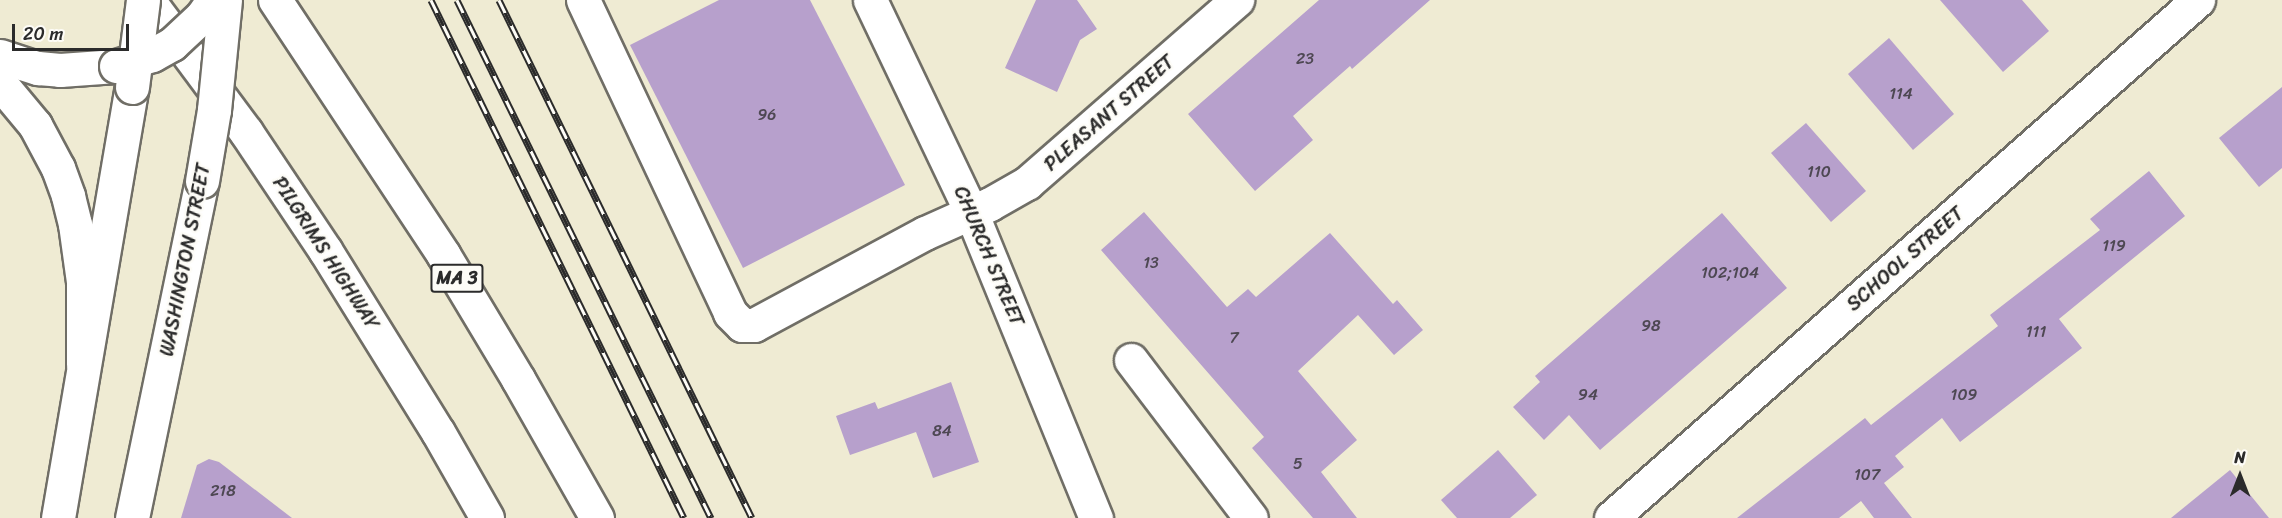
<!DOCTYPE html>
<style>
body{margin:0}
#map{position:relative;width:2282px;height:518px;overflow:hidden;background:#efebd3;font-family:Sriracha,sans-serif}
div>[style]{position:absolute}
[style*='--x']{left:calc(var(--x)*1px);top:calc(var(--y)*1px);width:calc(var(--w)*1px);rotate:calc(var(--a)*1deg)}
.building>*{inset:0;background:#b7a0cc}
.roads{filter:drop-shadow(2px 0 #706e66) drop-shadow(-2px 0 #706e66) drop-shadow(0 2px #706e66) drop-shadow(0 -2px #706e66)}
.minor>*{height:33px;margin:-16.5px;padding:0 16.5px;transform-origin:16.5px;border-radius:16.5px;background:#fff}
.major>*{height:33px;margin:-16.5px;padding:0 16.5px;transform-origin:16.5px;border-radius:16.5px;background:#fff}
.highway>*{height:33px;margin:-16.5px;padding:0 16.5px;transform-origin:16.5px;border-radius:16.5px;background:#fff}
.rail>*{height:7px;margin-top:-3.5px;transform-origin:0;background:repeating-linear-gradient(90deg,#fdfcf7 0 14px,#2b2b2b 0 28px);box-sizing:border-box;border-block:2px solid #2b2b2b}
.bridges{filter:drop-shadow(2px 0 #706e66) drop-shadow(-2px 0 #706e66) drop-shadow(0 2px #706e66) drop-shadow(0 -2px #706e66)}
.major-bridge>*{height:33px;margin:-16.5px;padding:0 16.5px;transform-origin:16.5px;border-radius:16.5px;background:#fff}
.highway-bridge>*{height:33px;margin:-16.5px;padding:0 16.5px;transform-origin:16.5px;border-radius:16.5px;background:#fff}
span{translate:-50% -50%;white-space:nowrap;text-align:center;line-height:1.15;-webkit-text-stroke:5px #fdfcf7;paint-order:stroke}
.number-label{font-size:16px;color:#4e4853}
.number-label span{-webkit-text-stroke-width:0}
.shield-label span{padding:2px 4px;background:#fdfcf7;border:2px solid;border-radius:4px;-webkit-text-stroke-width:0}
.shield-label{font-size:18px;color:#2b2b2b;font-weight:700}
.street-label{font-size:20px;color:#2b2b2b}
.north{position:absolute;left:2210px;top:446px;width:60px;height:60px;-webkit-text-stroke:4px #fdfcf7;paint-order:stroke;rotate:0deg;font-size:16px;font-weight:700;line-height:24px;text-align:center;color:#2b2b2b}
.north::after{content:'';display:block;margin:auto;width:21px;height:27px;background:#2b2b2b;clip-path:polygon(50% 0,100% 100%,50% 72%,0 100%)}
.scale{position:absolute;left:12px;top:24px;width:117px;height:27px;box-sizing:border-box;border:3px solid #2b2b2b;border-top:0;padding-left:8px;font-size:18px;line-height:21px;white-space:nowrap;color:#2b2b2b;-webkit-text-stroke:4px #fdfcf7;paint-order:stroke}
</style>
<div id="map">
<div class="building">
<i style="clip-path:polygon(719px 0,810px 0,905px 185px,743px 268px,630px 45px)"></i>
<i style="clip-path:polygon(1036px 0,1077px 0,1097px 29px,1080px 40px,1057px 92px,1005px 68px)"></i>
<i style="clip-path:polygon(1319px 0,1430px 0,1352px 69px,1350px 66px,1293px 116px,1313px 140px,1255px 191px,1188px 114px)"></i>
<i style="clip-path:polygon(1940px 0,2022px 0,2049px 31px,2003px 72px)"></i>
<i style="clip-path:polygon(1889px 38px,1954px 114px,1913px 150px,1848px 74px)"></i>
<i style="clip-path:polygon(2282px 87px,2282px 168px,2259px 187px,2219px 138px)"></i>
<i style="clip-path:polygon(1806px 123px,1866px 191px,1831px 222px,1771px 153px)"></i>
<i style="clip-path:polygon(2149px 171px,2185px 216px,2059px 319px,2082px 348px,1960px 442px,1942px 418px,1895px 456px,1904px 467px,1884px 483px,1912px 518px,1874px 518px,1861px 501px,1839px 518px,1737px 518px,1865px 418px,1871px 425px,1998px 326px,1990px 315px,2100px 230px,2090px 219px)"></i>
<i style="clip-path:polygon(1144px 212px,1227px 307px,1248px 289px,1256px 297px,1330px 233px,1393px 304px,1397px 300px,1423px 330px,1394px 355px,1358px 315px,1298px 371px,1357px 440px,1321px 472px,1357px 518px,1313px 518px,1252px 448px,1264px 437px,1101px 250px)"></i>
<i style="clip-path:polygon(1722px 213px,1787px 288px,1600px 450px,1569px 415px,1544px 440px,1513px 407px,1540px 382px,1535px 376px)"></i>
<i style="clip-path:polygon(951px 382px,979px 462px,933px 478px,916px 432px,850px 455px,836px 416px,875px 402px,878px 409px)"></i>
<i style="clip-path:polygon(1498px 450px,1537px 495px,1510px 518px,1457px 518px,1441px 500px)"></i>
<i style="clip-path:polygon(209px 459px,219px 462px,292px 518px,181px 518px,197px 465px)"></i>
<i style="clip-path:polygon(2230px 470px,2269px 518px,2171px 518px)"></i>
</div>
<div class="roads">
<div class="minor">
<i style="--x:583;--y:0;--w:346;--a:64.8"></i>
<i style="--x:730;--y:313;--w:17;--a:45"></i>
<i style="--x:742;--y:325;--w:12;--a:0"></i>
<i style="--x:754;--y:325;--w:194;--a:-28.3"></i>
<i style="--x:925;--y:233;--w:71;--a:-24"></i>
<i style="--x:990;--y:204;--w:43;--a:-29.6"></i>
<i style="--x:1027;--y:183;--w:279;--a:-41.1"></i>
<i style="--x:1131;--y:360;--w:198;--a:52.8"></i>
<i style="--x:1611;--y:518;--w:783;--a:-41.43"></i>
</div>
<div class="major">
<i style="--x:870;--y:0;--w:235;--a:64.5"></i>
<i style="--x:971;--y:212;--w:331;--a:67.8"></i>
<i style="--x:58;--y:518;--w:437;--a:-80.3"></i>
<i style="--x:132;--y:518;--w:344;--a:-78.3"></i>
</div>
<div class="highway">
<i style="--x:148;--y:0;--w:164;--a:53.4"></i>
<i style="--x:246;--y:132;--w:142;--a:56.2"></i>
<i style="--x:325;--y:250;--w:214;--a:58.2"></i>
<i style="--x:438;--y:432;--w:99;--a:60.3"></i>
<i style="--x:275;--y:0;--w:305;--a:56.5"></i>
<i style="--x:443;--y:254;--w:146;--a:59"></i>
<i style="--x:518;--y:379;--w:160;--a:60.4"></i>
<i style="--x:0;--y:56;--w:40;--a:18"></i>
<i style="--x:38;--y:68;--w:22;--a:5"></i>
<i style="--x:60;--y:70;--w:56;--a:-4.1"></i>
<i style="--x:0;--y:83;--w:55;--a:50.2"></i>
<i style="--x:35;--y:125;--w:49;--a:61.9"></i>
<i style="--x:58;--y:168;--w:30;--a:70"></i>
<i style="--x:68;--y:196;--w:29;--a:76"></i>
<i style="--x:75;--y:224;--w:59;--a:82.1"></i>
<i style="--x:83;--y:282;--w:82;--a:90"></i>
</div>
</div>
<div class="rail">
<i style="--x:431;--y:0;--w:576;--a:63.97"></i>
<i style="--x:457;--y:0;--w:577;--a:63.88"></i>
<i style="--x:499;--y:0;--w:576;--a:63.97"></i>
</div>
<div class="bridges">
<div class="major-bridge">
<i style="--x:132;--y:87;--w:88;--a:-82.8"></i>
<i style="--x:202;--y:181;--w:72;--a:-80.4"></i>
<i style="--x:214;--y:110;--w:111;--a:-84.3"></i>
</div>
<div class="highway-bridge">
<i style="--x:116;--y:66;--w:38;--a:-17"></i>
<i style="--x:152;--y:55;--w:23;--a:-29"></i>
<i style="--x:172;--y:44;--w:41;--a:-43"></i>
<i style="--x:202;--y:16;--w:19;--a:-55"></i>
</div>
</div>
<div class="number-label">
<span style="left:1305px;top:59px">23</span>
<span style="left:1901px;top:94px">114</span>
<span style="left:767px;top:115px">96</span>
<span style="left:1819px;top:172px">110</span>
<span style="left:2114px;top:246px">119</span>
<span style="left:1151px;top:263px">13</span>
<span style="left:1730px;top:273px">102;104</span>
<span style="left:1651px;top:326px">98</span>
<span style="left:2036px;top:332px">111</span>
<span style="left:1234px;top:338px">7</span>
<span style="left:1588px;top:395px">94</span>
<span style="left:1964px;top:395px">109</span>
<span style="left:942px;top:431px">84</span>
<span style="left:1298px;top:464px">5</span>
<span style="left:1867px;top:475px">107</span>
<span style="left:223px;top:491px">218</span>
</div>
<div class="shield-label">
<span style="left:457px;top:278px">MA 3</span>
</div>
<div class="street-label">
<span style="left:1109px;top:113px;rotate:-41deg">PLEASANT STREET</span>
<span style="left:326px;top:253px;rotate:57deg">PILGRIMS HIGHWAY</span>
<span style="left:989px;top:256px;rotate:67deg">CHURCH STREET</span>
<span style="left:1905px;top:259px;rotate:-41deg">SCHOOL STREET</span>
<span style="left:185px;top:260px;rotate:-79deg">WASHINGTON STREET</span>
</div>
<div class="north">N</div>
<div class="scale">20 m</div>
</div>
